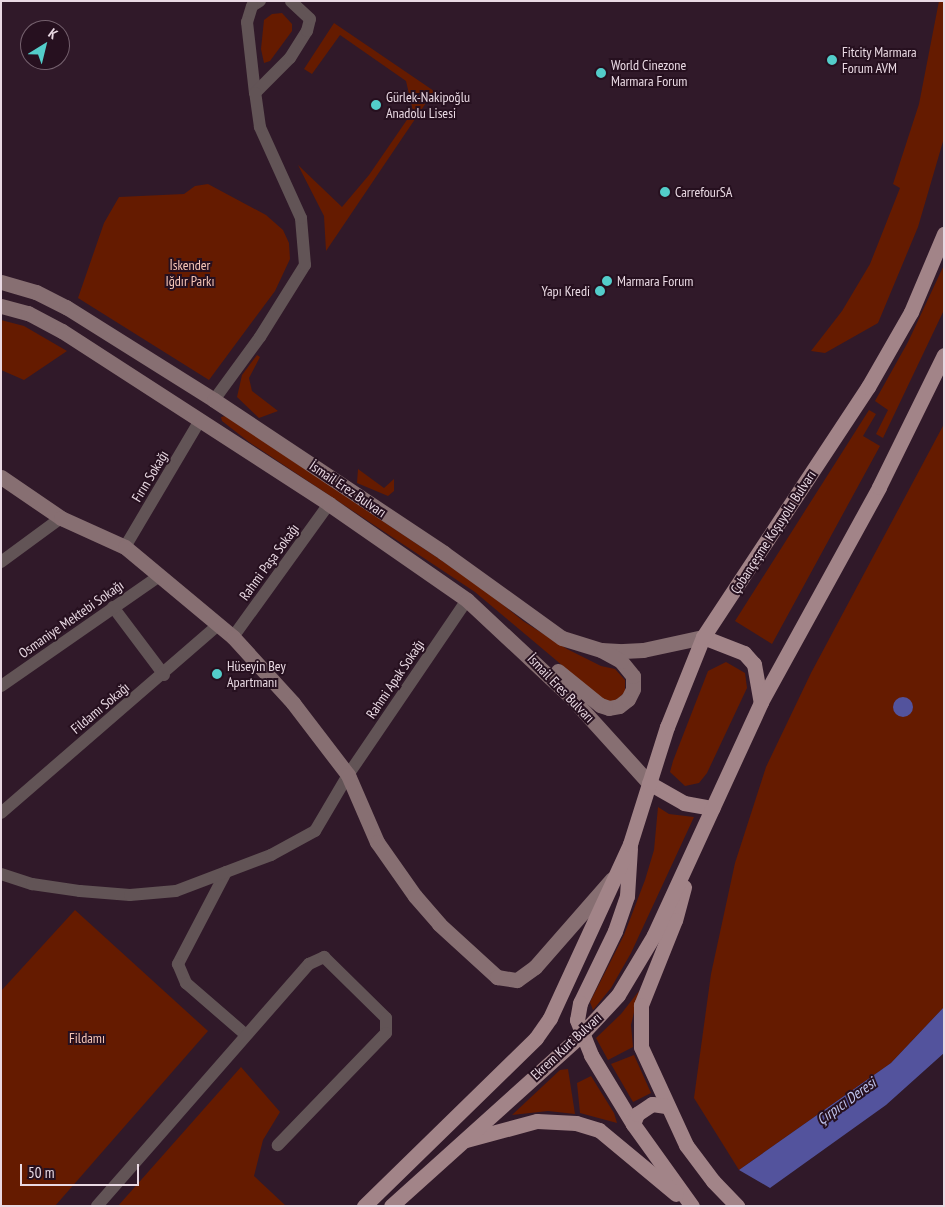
<!DOCTYPE html>
<meta charset="utf-8">
<style>
body{margin:0}
#map{position:relative;width:945px;height:1207px;overflow:hidden;background:#301929;font-family:"PT Sans Narrow",sans-serif}
div>[style]{position:absolute}
[style*='--x']{left:calc(var(--x)*1px);top:calc(var(--y)*1px);width:calc(var(--w)*1px);rotate:calc(var(--a)*1deg)}
.green>*{inset:0;background:#651b00}
.water>*{inset:0;background:#53539d}
.round{border-radius:50%}
.street>*{height:12px;margin:-6px;padding:0 6px;transform-origin:6px;border-radius:6px;background:#625456}
.secondary>*{height:15px;margin:-7.5px;padding:0 7.5px;transform-origin:7.5px;border-radius:7.5px;background:#876f72}
.primary>*{height:15px;margin:-7.5px;padding:0 7.5px;transform-origin:7.5px;border-radius:7.5px;background:#a28488}
.dots>*{width:14px;height:14px;translate:-50% -50%;box-sizing:border-box;border:2px solid #26101f;border-radius:50%}
span{translate:-50% -50%;white-space:nowrap;text-align:center;line-height:1.15;-webkit-text-stroke:4px #26101f;paint-order:stroke}
.poi-label{font-size:14px;color:#e9d9e3}
.left{translate:0 -50%;text-align:left}
.right{translate:-100% -50%;text-align:right}
.park-label{font-size:14px;color:#f6c6b7}
.street-label{font-size:14px;color:#e9d9e3}
.water-label{font-size:15px;color:#c0c4ed;font-style:italic}
.frame{position:absolute;inset:0;border:2px solid #e9d9e3;pointer-events:none}
.north{position:absolute;left:20px;top:20px;width:50px;height:50px;box-sizing:border-box;background:#26101f;border:1px solid #74606d;border-radius:50%;rotate:36deg;font-size:14px;font-weight:700;line-height:20px;text-align:center;color:#e9d9e3}
.north::after{content:'';display:block;margin:auto;width:18px;height:22px;background:#53cdca;clip-path:polygon(50% 0,100% 100%,50% 72%,0 100%)}
.scale{position:absolute;left:20px;top:1164px;width:119px;height:22px;box-sizing:border-box;border:2px solid #e9d9e3;border-top:0;padding-left:6px;font-size:15px;line-height:18px;white-space:nowrap;color:#e9d9e3;-webkit-text-stroke:4px #26101f;paint-order:stroke}
</style>
<div id="map">
<div class="green">
<i style="clip-path:polygon(939px 1px,944px 1px,944px 138px,918px 227px,878px 323px,825px 353px,811px 351px,842px 311px,870px 264px,900px 188px,893px 184px,919px 104px)"></i>
<i style="clip-path:polygon(282px 13px,292px 24px,292px 31px,270px 61px,264px 63px,261px 49px,264px 20px,272px 14px)"></i>
<i style="clip-path:polygon(334px 23px,434px 91px,326px 251px,324px 216px,298px 165px,342px 207px,369px 175px,413px 111px,406px 81px,340px 35px,312px 74px,304px 69px)"></i>
<i style="clip-path:polygon(208px 184px,266px 215px,283px 230px,289px 243px,290px 259px,275px 291px,209px 380px,78px 298px,104px 223px,119px 197px,184px 194px,195px 186px)"></i>
<i style="clip-path:polygon(944px 265px,944px 310px,883px 438px,876px 434px,888px 410px,875px 401px,908px 342px)"></i>
<i style="clip-path:polygon(1px 320px,24px 326px,67px 351px,24px 380px,1px 370px)"></i>
<i style="clip-path:polygon(257px 355px,260px 357px,249px 378px,252px 391px,278px 411px,259px 418px,237px 397px,242px 375px)"></i>
<i style="clip-path:polygon(869px 410px,876px 414px,863px 436px,880px 446px,772px 644px,735px 621px)"></i>
<i style="clip-path:polygon(226px 416px,481px 587px,523px 621px,567px 649px,601px 666px,615px 669px,625px 680px,625px 692px,613px 703px,601px 698px,475px 592px,249px 442px,222px 421px,221px 417px)"></i>
<i style="clip-path:polygon(944px 424px,944px 1007px,891px 1063px,739px 1170px,694px 1098px,711px 974px,735px 863px,766px 767px,811px 673px)"></i>
<i style="clip-path:polygon(358px 469px,384px 488px,394px 479px,394px 491px,388px 496px,357px 483px)"></i>
<i style="clip-path:polygon(726px 662px,745px 673px,747px 688px,707px 773px,699px 783px,685px 786px,670px 772px,673px 761px,708px 671px)"></i>
<i style="clip-path:polygon(658px 807px,669px 814px,694px 817px,631px 953px,611px 988px,593px 1010px,590px 1002px,624px 935px,645px 880px,654px 850px)"></i>
<i style="clip-path:polygon(75px 910px,208px 1031px,55px 1206px,1px 1206px,1px 991px)"></i>
<i style="clip-path:polygon(639px 991px,631px 1025px,633px 1047px,608px 1060px,596px 1038px,621px 1014px)"></i>
<i style="clip-path:polygon(634px 1055px,651px 1093px,633px 1102px,611px 1064px)"></i>
<i style="clip-path:polygon(241px 1067px,280px 1112px,263px 1140px,254px 1176px,286px 1206px,118px 1206px)"></i>
<i style="clip-path:polygon(568px 1069px,575px 1114px,548px 1111px,512px 1115px,560px 1070px)"></i>
<i style="clip-path:polygon(591px 1076px,614px 1113px,617px 1123px,580px 1113px,577px 1083px)"></i>
</div>
<div class="water">
<i class="round" style="left:893px;top:697px;width:20px;height:20px"></i>
<i style="clip-path:polygon(944px 1007px,944px 1053px,886px 1105px,770px 1188px,739px 1170px,891px 1063px)"></i>
</div>
<div class="street">
<i style="--x:260;--y:1;--w:9;--a:148"></i>
<i style="--x:252;--y:6;--w:17;--a:107"></i>
<i style="--x:247;--y:22;--w:71;--a:83.6"></i>
<i style="--x:255;--y:93;--w:49;--a:-45"></i>
<i style="--x:290;--y:58;--w:32;--a:-58"></i>
<i style="--x:307;--y:31;--w:12;--a:-76"></i>
<i style="--x:310;--y:19;--w:26;--a:-137"></i>
<i style="--x:214;--y:400;--w:78;--a:-53.9"></i>
<i style="--x:260;--y:337;--w:85;--a:-58"></i>
<i style="--x:305;--y:265;--w:47;--a:-94.9"></i>
<i style="--x:301;--y:218;--w:100;--a:-114.3"></i>
<i style="--x:260;--y:127;--w:34;--a:-98"></i>
<i style="--x:125;--y:547;--w:147;--a:-59.4"></i>
<i style="--x:1;--y:562;--w:74;--a:-36.3"></i>
<i style="--x:113;--y:607;--w:85;--a:53.1"></i>
<i style="--x:233;--y:637;--w:164;--a:-54.2"></i>
<i style="--x:1;--y:686;--w:191;--a:-34.8"></i>
<i style="--x:1;--y:813;--w:286;--a:-40.9"></i>
<i style="--x:226;--y:872;--w:104;--a:117.6"></i>
<i style="--x:178;--y:964;--w:21;--a:67"></i>
<i style="--x:186;--y:983;--w:79;--a:40.9"></i>
<i style="--x:1;--y:874;--w:33;--a:18"></i>
<i style="--x:32;--y:884;--w:49;--a:8.3"></i>
<i style="--x:80;--y:891;--w:50;--a:4.6"></i>
<i style="--x:130;--y:895;--w:46;--a:-5"></i>
<i style="--x:176;--y:891;--w:102;--a:-20.8"></i>
<i style="--x:271;--y:855;--w:50;--a:-28.6"></i>
<i style="--x:315;--y:831;--w:65;--a:-59.5"></i>
<i style="--x:348;--y:775;--w:212;--a:-55.8"></i>
<i style="--x:97;--y:1206;--w:322;--a:-48.8"></i>
<i style="--x:309;--y:964;--w:17;--a:-25"></i>
<i style="--x:324;--y:957;--w:87;--a:44.5"></i>
<i style="--x:386;--y:1018;--w:15;--a:90"></i>
<i style="--x:386;--y:1033;--w:156;--a:134"></i>
</div>
<div class="secondary">
<i style="--x:1;--y:282;--w:36;--a:16"></i>
<i style="--x:36;--y:292;--w:34;--a:27"></i>
<i style="--x:66;--y:307;--w:175;--a:32.1"></i>
<i style="--x:214;--y:400;--w:276;--a:33.6"></i>
<i style="--x:444;--y:553;--w:145;--a:35.8"></i>
<i style="--x:562;--y:638;--w:41;--a:17.1"></i>
<i style="--x:601;--y:650;--w:22;--a:3"></i>
<i style="--x:623;--y:651;--w:20;--a:-3"></i>
<i style="--x:643;--y:650;--w:61;--a:-12.2"></i>
<i style="--x:1;--y:306;--w:28;--a:15"></i>
<i style="--x:28;--y:313;--w:38;--a:28"></i>
<i style="--x:62;--y:331;--w:318;--a:32.9"></i>
<i style="--x:329;--y:504;--w:168;--a:34.8"></i>
<i style="--x:467;--y:600;--w:141;--a:43"></i>
<i style="--x:570;--y:696;--w:118;--a:47.8"></i>
<i style="--x:1;--y:477;--w:73;--a:34.3"></i>
<i style="--x:61;--y:518;--w:70;--a:24.4"></i>
<i style="--x:125;--y:547;--w:141;--a:39.8"></i>
<i style="--x:233;--y:637;--w:89;--a:47.7"></i>
<i style="--x:293;--y:703;--w:91;--a:52.6"></i>
<i style="--x:348;--y:775;--w:73;--a:66.6"></i>
<i style="--x:377;--y:842;--w:66;--a:54.9"></i>
<i style="--x:415;--y:896;--w:37;--a:49"></i>
<i style="--x:439;--y:924;--w:79;--a:42.4"></i>
<i style="--x:497;--y:977;--w:20;--a:9"></i>
<i style="--x:517;--y:980;--w:22;--a:-36"></i>
<i style="--x:535;--y:967;--w:117;--a:-48.8"></i>
<i style="--x:558;--y:671;--w:54;--a:39"></i>
<i style="--x:600;--y:705;--w:9;--a:18"></i>
<i style="--x:609;--y:708;--w:10;--a:-11"></i>
<i style="--x:619;--y:706;--w:11;--a:-38"></i>
<i style="--x:628;--y:699;--w:11;--a:-63"></i>
<i style="--x:633;--y:689;--w:13;--a:-90"></i>
<i style="--x:633;--y:676;--w:19;--a:-129"></i>
<i style="--x:621;--y:661;--w:21;--a:-151"></i>
</div>
<div class="primary">
<i style="--x:703;--y:637;--w:44;--a:21.3"></i>
<i style="--x:744;--y:653;--w:15;--a:48"></i>
<i style="--x:754;--y:664;--w:39;--a:80"></i>
<i style="--x:649;--y:783;--w:40;--a:29.7"></i>
<i style="--x:684;--y:803;--w:29;--a:10"></i>
<i style="--x:630;--y:848;--w:48;--a:93.6"></i>
<i style="--x:627;--y:896;--w:37;--a:109"></i>
<i style="--x:615;--y:931;--w:80;--a:115.9"></i>
<i style="--x:580;--y:1003;--w:17;--a:100"></i>
<i style="--x:577;--y:1020;--w:38;--a:68"></i>
<i style="--x:591;--y:1055;--w:81;--a:58.7"></i>
<i style="--x:633;--y:1124;--w:101;--a:54.3"></i>
<i style="--x:684;--y:887;--w:34;--a:105"></i>
<i style="--x:675;--y:920;--w:92;--a:111.8"></i>
<i style="--x:641;--y:1005;--w:42;--a:90"></i>
<i style="--x:641;--y:1047;--w:108;--a:65.3"></i>
<i style="--x:686;--y:1145;--w:45;--a:53.1"></i>
<i style="--x:713;--y:1181;--w:35;--a:46"></i>
<i style="--x:633;--y:1124;--w:11;--a:-68"></i>
<i style="--x:637;--y:1114;--w:18;--a:-34"></i>
<i style="--x:652;--y:1104;--w:14;--a:8"></i>
<i style="--x:466;--y:1140;--w:73;--a:-15"></i>
<i style="--x:537;--y:1121;--w:39;--a:3"></i>
<i style="--x:576;--y:1123;--w:24;--a:17"></i>
<i style="--x:599;--y:1130;--w:100;--a:39.7"></i>
<i style="--x:364;--y:1206;--w:240;--a:-44.3"></i>
<i style="--x:536;--y:1038;--w:24;--a:-55"></i>
<i style="--x:550;--y:1018;--w:192;--a:-65.3"></i>
<i style="--x:630;--y:844;--w:123;--a:-72.5"></i>
<i style="--x:667;--y:727;--w:97;--a:-68.2"></i>
<i style="--x:703;--y:637;--w:300;--a:-56.6"></i>
<i style="--x:868;--y:387;--w:86;--a:-60.2"></i>
<i style="--x:911;--y:312;--w:85;--a:-67.1"></i>
<i style="--x:391;--y:1206;--w:256;--a:-42"></i>
<i style="--x:581;--y:1035;--w:54;--a:-47.2"></i>
<i style="--x:618;--y:995;--w:70;--a:-59"></i>
<i style="--x:654;--y:935;--w:256;--a:-65.3"></i>
<i style="--x:761;--y:702;--w:245;--a:-61.2"></i>
<i style="--x:879;--y:487;--w:147;--a:-63.8"></i>
</div>
<div class="dots">
<i style="left:832px;top:60px;background:#53cdca"></i>
<i style="left:601px;top:73px;background:#53cdca"></i>
<i style="left:376px;top:105px;background:#53cdca"></i>
<i style="left:665px;top:192px;background:#53cdca"></i>
<i style="left:607px;top:281px;background:#53cdca"></i>
<i style="left:600px;top:291px;background:#53cdca"></i>
<i style="left:217px;top:674px;background:#53cdca"></i>
</div>
<div class="poi-label">
<span class="left" style="left:842px;top:60px">Fitcity Marmara<br>Forum AVM</span>
<span class="left" style="left:611px;top:73px">World Cinezone<br>Marmara Forum</span>
<span class="left" style="left:386px;top:105px">Gürlek-Nakipoğlu<br>Anadolu Lisesi</span>
<span class="left" style="left:675px;top:192px">CarrefourSA</span>
<span class="left" style="left:617px;top:281px">Marmara Forum</span>
<span class="right" style="left:590px;top:291px">Yapı Kredi</span>
<span class="left" style="left:227px;top:674px">Hüseyin Bey<br>Apartmanı</span>
</div>
<div class="park-label">
<span style="left:190px;top:273px">İskender<br>Iğdır Parkı</span>
<span style="left:87px;top:1038px">Fildamı</span>
</div>
<div class="street-label">
<span style="left:150px;top:476px;rotate:-59deg">Fırın Sokağı</span>
<span style="left:348px;top:489px;rotate:34deg">İsmail Erez Bulvarı</span>
<span style="left:773px;top:532px;rotate:-57deg">Çobançeşme Koşuyolu Bulvarı</span>
<span style="left:269px;top:562px;rotate:-54deg">Rahmi Paşa Sokağı</span>
<span style="left:71px;top:619px;rotate:-35deg">Osmaniye Mektebi Sokağı</span>
<span style="left:395px;top:679px;rotate:-56deg">Rahmi Apak Sokağı</span>
<span style="left:561px;top:688px;rotate:46deg">İsmail Eres Bulvarı</span>
<span style="left:100px;top:708px;rotate:-40deg">Fildamı Sokağı</span>
<span style="left:566px;top:1046px;rotate:-43deg">Ekrem Kurt Bulvarı</span>
</div>
<div class="water-label">
<span style="left:846px;top:1101px;rotate:-36deg">Çırpıcı Deresi</span>
</div>
<div class="frame"></div>
<div class="north">K</div>
<div class="scale">50 m</div>
</div>
